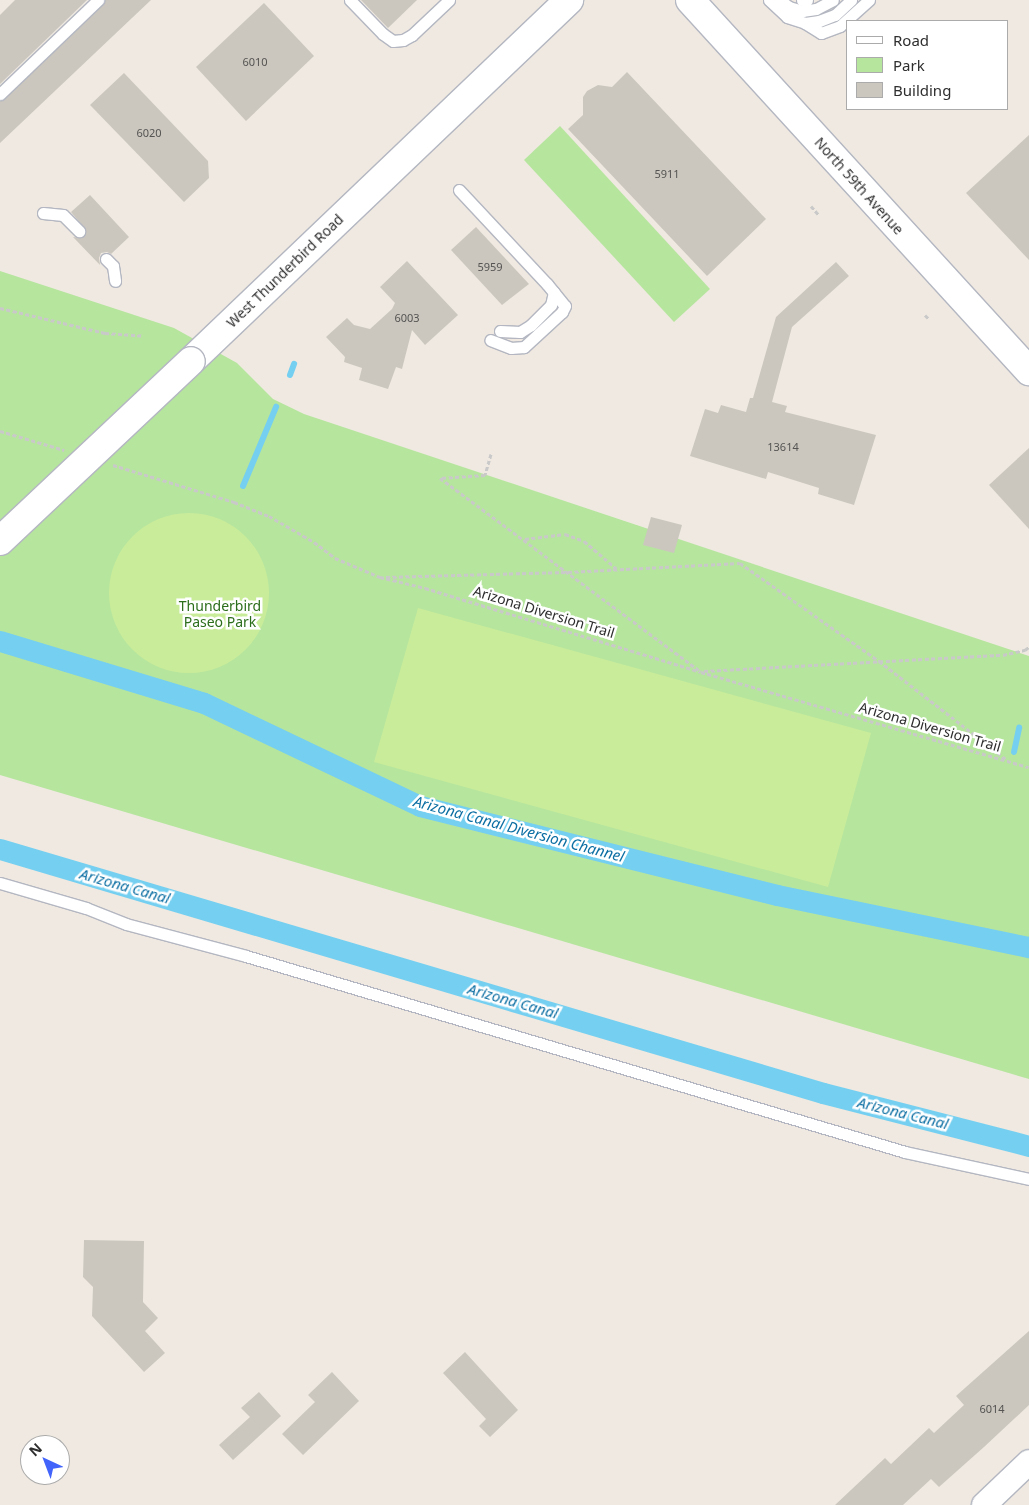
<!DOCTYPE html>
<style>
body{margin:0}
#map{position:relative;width:1029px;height:1505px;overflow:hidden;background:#efe9e1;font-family:"Noto Sans",sans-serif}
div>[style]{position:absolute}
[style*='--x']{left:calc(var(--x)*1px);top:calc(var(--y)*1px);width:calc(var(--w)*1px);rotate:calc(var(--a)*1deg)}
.green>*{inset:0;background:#b6e59e}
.pitch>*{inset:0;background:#c9ec9a}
.round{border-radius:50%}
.stream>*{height:6px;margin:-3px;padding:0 3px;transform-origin:3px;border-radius:3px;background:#75cff0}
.canal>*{height:21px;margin:-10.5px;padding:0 10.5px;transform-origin:10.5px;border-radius:10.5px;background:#75cff0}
.building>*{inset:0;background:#cbc7bf}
.path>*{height:3px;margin-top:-1.5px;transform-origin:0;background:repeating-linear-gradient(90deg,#c9c9c9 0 4px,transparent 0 6.5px)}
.roads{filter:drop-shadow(1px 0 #b4b7c1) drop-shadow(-1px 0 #b4b7c1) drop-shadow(0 1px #b4b7c1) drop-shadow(0 -1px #b4b7c1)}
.service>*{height:11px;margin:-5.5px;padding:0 5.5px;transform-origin:5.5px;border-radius:5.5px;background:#fff}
.minor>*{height:24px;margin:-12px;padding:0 12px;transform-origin:12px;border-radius:12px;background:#fff}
.secondary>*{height:28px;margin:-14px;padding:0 14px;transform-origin:14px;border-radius:14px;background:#fff}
.bridges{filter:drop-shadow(1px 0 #b4b7c1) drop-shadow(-1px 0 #b4b7c1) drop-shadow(0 1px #b4b7c1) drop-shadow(0 -1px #b4b7c1)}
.secondary-bridge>*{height:28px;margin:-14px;padding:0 14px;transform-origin:14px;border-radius:14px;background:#fff}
span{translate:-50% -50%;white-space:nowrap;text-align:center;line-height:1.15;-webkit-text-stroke:5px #fff;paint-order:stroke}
.number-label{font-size:11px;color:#555452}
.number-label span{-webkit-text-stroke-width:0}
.street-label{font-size:14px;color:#2e2e2e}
.park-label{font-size:14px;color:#2c6e1b}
.water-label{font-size:15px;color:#0d6fa3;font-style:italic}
.legend{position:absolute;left:846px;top:20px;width:162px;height:90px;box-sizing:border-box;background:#fff;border:1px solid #ababab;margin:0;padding:6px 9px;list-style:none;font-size:15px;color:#2e2e2e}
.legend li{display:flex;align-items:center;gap:10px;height:25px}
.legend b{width:25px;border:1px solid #ababab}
.north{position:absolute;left:20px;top:1435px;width:50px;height:50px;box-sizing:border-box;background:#fff;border:1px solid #ababab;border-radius:50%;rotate:317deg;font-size:14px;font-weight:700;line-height:20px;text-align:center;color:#2e2e2e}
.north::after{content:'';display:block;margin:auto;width:18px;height:22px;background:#4264fb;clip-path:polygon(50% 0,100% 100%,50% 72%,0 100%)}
</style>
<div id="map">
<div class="green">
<i style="clip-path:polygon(560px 126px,710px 289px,674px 322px,524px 160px)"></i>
<i style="clip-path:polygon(0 271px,174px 328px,237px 363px,273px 399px,304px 414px,1029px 656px,1029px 1079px,0 775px)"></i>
</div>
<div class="pitch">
<i class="round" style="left:109px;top:513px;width:160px;height:160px"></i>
<i style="clip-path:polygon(418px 608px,871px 733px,828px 887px,374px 762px)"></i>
</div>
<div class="stream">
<i style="--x:290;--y:375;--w:12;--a:-70"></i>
<i style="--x:243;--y:486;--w:86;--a:-67.3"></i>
<i style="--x:1014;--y:752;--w:25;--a:-78"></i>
</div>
<div class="canal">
<i style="--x:0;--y:641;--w:213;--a:16.9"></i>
<i style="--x:204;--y:703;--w:239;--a:25.5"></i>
<i style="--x:420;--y:806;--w:368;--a:14"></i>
<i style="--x:777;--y:895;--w:257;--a:11.7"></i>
<i style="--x:0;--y:849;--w:858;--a:16.51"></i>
<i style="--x:823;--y:1093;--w:213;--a:14.4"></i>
</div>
<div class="building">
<i style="clip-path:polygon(15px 0,87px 0,0 84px,0 15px)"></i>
<i style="clip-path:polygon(105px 0,151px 0,0 143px,0 101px,5px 99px,103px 5px)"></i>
<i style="clip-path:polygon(361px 0,417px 0,388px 28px)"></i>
<i style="clip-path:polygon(264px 3px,314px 56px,246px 121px,196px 67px)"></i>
<i style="clip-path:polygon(627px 72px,766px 219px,707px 276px,568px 129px,583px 115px,583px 97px,587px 91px,598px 85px,612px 87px)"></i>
<i style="clip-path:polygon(124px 73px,208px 161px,209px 178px,184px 202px,90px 105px)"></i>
<i style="clip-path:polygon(1029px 135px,1029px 260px,966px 193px)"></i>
<i style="clip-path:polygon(90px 195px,129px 237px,111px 254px,107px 252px,101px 253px,99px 258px,100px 265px,73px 237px,81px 238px,86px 230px,71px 212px)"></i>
<i style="clip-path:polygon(476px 227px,529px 284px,502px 305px,451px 250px)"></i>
<i style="clip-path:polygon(407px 261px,458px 315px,425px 345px,412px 330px,402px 369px,396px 367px,388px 389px,359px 380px,362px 368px,344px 362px,345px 357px,326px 337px,347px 318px,354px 325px,370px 329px,392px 309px,395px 303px,380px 287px)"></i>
<i style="clip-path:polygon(836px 262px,849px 276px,792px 327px,772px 402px,787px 406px,785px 412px,876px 435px,854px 505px,818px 494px,819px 488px,768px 472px,766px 479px,690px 456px,705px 409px,718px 413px,721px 405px,746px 412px,750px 398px,753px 398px,776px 317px)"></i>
<i style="clip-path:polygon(1029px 448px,1029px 529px,989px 485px)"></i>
<i style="clip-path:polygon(651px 517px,682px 525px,674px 553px,643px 545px)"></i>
<i style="clip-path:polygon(84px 1240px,144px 1241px,143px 1302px,158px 1318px,145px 1331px,165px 1353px,144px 1372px,92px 1316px,93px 1287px,83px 1277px)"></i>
<i style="clip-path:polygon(1029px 1331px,1029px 1405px,984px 1447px,939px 1487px,931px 1479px,903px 1505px,835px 1505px,885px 1458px,891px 1464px,929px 1428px,934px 1433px,964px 1405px,956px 1396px)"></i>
<i style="clip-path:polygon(465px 1352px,518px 1410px,490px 1437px,479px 1426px,486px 1419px,443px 1373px)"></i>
<i style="clip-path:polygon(332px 1372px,359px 1401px,303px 1455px,282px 1434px,315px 1402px,308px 1395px)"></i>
<i style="clip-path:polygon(259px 1392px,281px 1416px,233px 1460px,219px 1445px,250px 1417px,241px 1408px)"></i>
</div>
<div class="path">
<i style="--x:811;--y:206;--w:11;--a:49"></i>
<i style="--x:0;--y:308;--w:108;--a:13.4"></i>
<i style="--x:105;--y:333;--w:39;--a:4"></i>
<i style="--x:925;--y:315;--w:6;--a:45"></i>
<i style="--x:0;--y:431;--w:67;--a:16.5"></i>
<i style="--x:491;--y:454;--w:22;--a:106"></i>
<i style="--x:485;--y:475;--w:45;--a:176.2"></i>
<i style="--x:440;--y:478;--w:322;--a:36.6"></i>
<i style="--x:113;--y:465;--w:127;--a:17"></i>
<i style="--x:234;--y:502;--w:38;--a:22"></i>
<i style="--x:269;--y:516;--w:52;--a:30"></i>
<i style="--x:314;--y:542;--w:26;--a:37"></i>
<i style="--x:335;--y:558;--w:49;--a:22.9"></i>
<i style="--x:380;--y:577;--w:46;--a:13.7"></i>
<i style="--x:425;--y:588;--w:288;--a:16.9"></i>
<i style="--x:701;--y:672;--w:341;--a:16.2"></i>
<i style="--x:525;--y:539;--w:40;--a:-7.1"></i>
<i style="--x:565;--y:534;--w:20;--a:20"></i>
<i style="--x:584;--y:541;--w:43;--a:40.3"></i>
<i style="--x:386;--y:577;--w:182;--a:-1.6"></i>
<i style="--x:568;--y:572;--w:172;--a:-3"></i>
<i style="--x:740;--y:563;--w:170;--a:35.2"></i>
<i style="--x:879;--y:661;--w:162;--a:37.7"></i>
<i style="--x:704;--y:671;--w:299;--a:-3.1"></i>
<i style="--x:1003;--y:655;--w:23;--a:-13"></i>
<i style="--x:1025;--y:650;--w:5;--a:-37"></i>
</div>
<div class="roads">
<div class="service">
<i style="--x:350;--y:0;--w:47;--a:45.9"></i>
<i style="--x:383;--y:34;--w:12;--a:35"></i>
<i style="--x:393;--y:41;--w:10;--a:-6"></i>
<i style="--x:403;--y:40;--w:10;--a:-29"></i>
<i style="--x:412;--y:35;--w:51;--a:-43.4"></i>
<i style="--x:769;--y:0;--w:25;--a:43"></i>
<i style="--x:787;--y:17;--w:19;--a:18"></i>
<i style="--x:805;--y:23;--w:14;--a:-8"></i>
<i style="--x:819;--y:21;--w:17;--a:-21"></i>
<i style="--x:835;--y:15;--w:22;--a:-43"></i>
<i style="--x:780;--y:0;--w:11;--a:38"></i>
<i style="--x:789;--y:7;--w:14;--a:17"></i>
<i style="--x:802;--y:11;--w:14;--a:-8"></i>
<i style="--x:816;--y:9;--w:19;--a:-28"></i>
<i style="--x:802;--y:0;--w:5;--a:0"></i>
<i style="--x:805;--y:23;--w:19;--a:32"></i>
<i style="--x:821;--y:33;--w:20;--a:-20"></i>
<i style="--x:840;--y:26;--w:39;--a:-42"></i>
<i style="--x:0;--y:94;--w:136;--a:-43.8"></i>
<i style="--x:459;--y:190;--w:129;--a:46.9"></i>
<i style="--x:547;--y:284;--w:28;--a:51"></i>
<i style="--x:565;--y:306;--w:7;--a:117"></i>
<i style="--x:562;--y:312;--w:52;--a:137.4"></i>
<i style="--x:524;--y:347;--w:13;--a:176"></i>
<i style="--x:511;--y:348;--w:22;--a:-159"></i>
<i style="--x:43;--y:213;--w:20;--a:6"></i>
<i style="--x:63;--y:215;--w:23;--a:45"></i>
<i style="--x:106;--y:259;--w:10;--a:45"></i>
<i style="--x:113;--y:266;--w:15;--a:82"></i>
<i style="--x:500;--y:331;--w:20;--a:3"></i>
<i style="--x:520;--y:332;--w:13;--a:-32"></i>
<i style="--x:531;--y:325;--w:28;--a:-45"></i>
<i style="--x:551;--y:305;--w:13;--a:-77"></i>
<i style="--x:0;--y:883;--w:90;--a:16.2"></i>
<i style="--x:86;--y:908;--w:43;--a:21.8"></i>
<i style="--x:126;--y:924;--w:124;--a:14.9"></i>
<i style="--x:246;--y:956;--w:688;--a:16.56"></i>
<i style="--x:905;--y:1152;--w:127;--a:12.3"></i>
</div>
<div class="minor">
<i style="--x:984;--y:1505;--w:62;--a:-43.7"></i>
</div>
<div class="secondary">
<i style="--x:690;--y:0;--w:503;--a:47.58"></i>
<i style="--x:191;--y:361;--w:523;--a:-43.68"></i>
</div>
</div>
<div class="bridges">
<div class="secondary-bridge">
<i style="--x:0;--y:541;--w:262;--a:-43.3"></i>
</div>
</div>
<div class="number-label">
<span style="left:255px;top:62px">6010</span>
<span style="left:149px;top:133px">6020</span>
<span style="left:667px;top:174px">5911</span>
<span style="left:490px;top:267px">5959</span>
<span style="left:407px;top:318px">6003</span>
<span style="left:783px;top:447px">13614</span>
<span style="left:992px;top:1409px">6014</span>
</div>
<div class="street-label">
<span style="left:859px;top:186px;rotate:48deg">North 59th Avenue</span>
<span style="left:285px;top:271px;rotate:-44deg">West Thunderbird Road</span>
<span style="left:544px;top:612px;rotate:17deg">Arizona Diversion Trail</span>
<span style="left:930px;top:727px;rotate:16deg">Arizona Diversion Trail</span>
</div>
<div class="park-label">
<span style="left:220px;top:614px">Thunderbird<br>Paseo Park</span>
</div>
<div class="water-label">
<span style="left:519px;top:829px;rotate:15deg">Arizona Canal Diversion Channel</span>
<span style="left:125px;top:886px;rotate:16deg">Arizona Canal</span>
<span style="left:513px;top:1001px;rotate:16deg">Arizona Canal</span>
<span style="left:903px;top:1113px;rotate:14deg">Arizona Canal</span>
</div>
<ul class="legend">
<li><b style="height:6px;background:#fff"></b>Road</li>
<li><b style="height:14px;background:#b6e59e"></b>Park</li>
<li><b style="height:14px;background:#cbc7bf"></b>Building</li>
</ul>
<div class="north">N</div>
</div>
